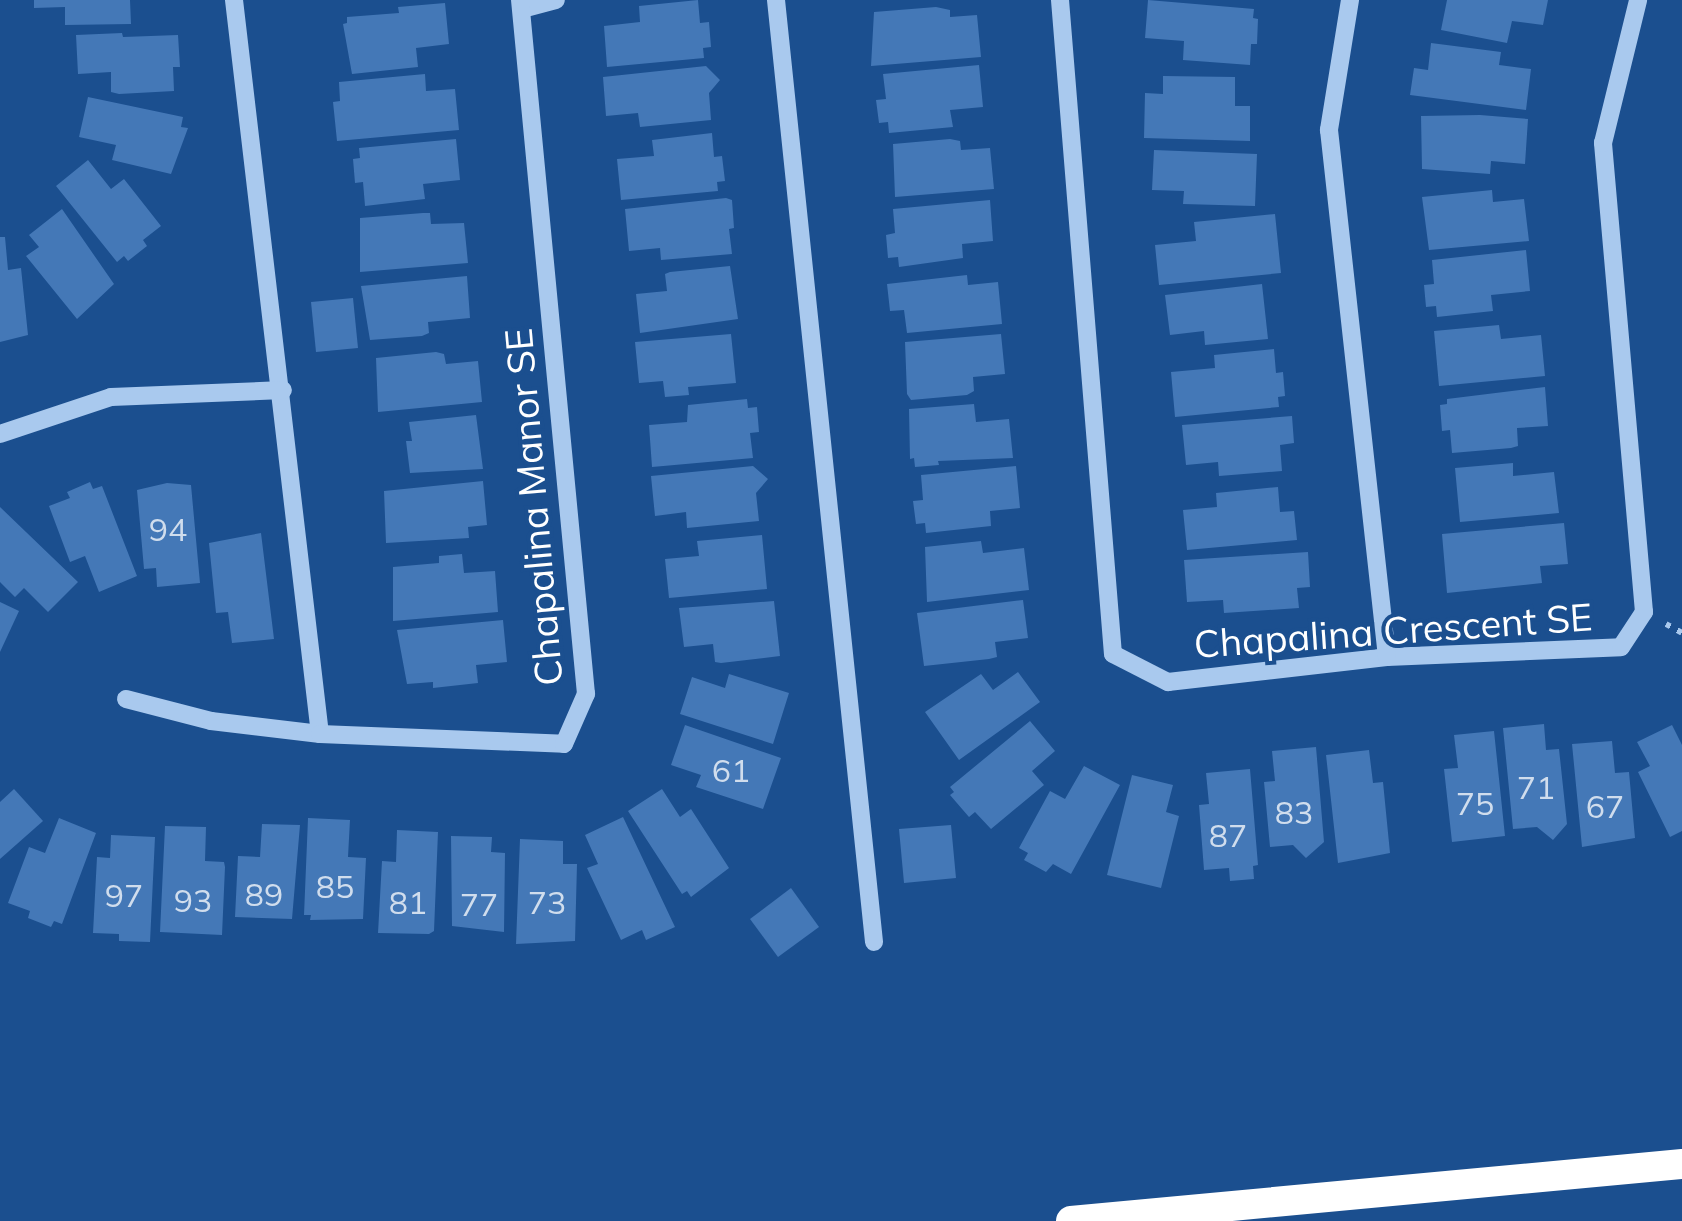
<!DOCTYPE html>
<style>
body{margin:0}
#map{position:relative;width:1682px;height:1221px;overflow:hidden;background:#1b4f8f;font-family:Mulish,sans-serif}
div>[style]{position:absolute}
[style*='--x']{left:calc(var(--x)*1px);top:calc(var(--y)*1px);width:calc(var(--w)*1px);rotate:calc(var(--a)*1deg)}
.building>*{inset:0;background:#4478b7}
.path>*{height:6px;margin-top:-3px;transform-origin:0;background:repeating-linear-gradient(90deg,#a9c9ee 0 5px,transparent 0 13px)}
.minor>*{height:18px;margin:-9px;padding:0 9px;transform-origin:9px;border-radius:9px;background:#a9c9ee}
.highway>*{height:30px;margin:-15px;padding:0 15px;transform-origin:15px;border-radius:15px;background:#fff}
span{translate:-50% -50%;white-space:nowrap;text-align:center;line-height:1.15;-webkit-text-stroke:8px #1b4f8f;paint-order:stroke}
.number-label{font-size:32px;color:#d0dded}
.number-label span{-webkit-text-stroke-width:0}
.street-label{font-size:38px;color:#fff}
</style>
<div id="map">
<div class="building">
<i style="clip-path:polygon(34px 0,130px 0,131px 24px,65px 25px,65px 7px,34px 8px)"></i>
<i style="clip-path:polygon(698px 0,700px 23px,709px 22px,711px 47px,703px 48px,704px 58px,607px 67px,604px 26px,640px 22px,639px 6px)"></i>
<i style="clip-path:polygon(1148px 0,1254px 9px,1253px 18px,1258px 19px,1257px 44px,1251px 44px,1250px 65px,1183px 60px,1184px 41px,1145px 38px)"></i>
<i style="clip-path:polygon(1447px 0,1548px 0,1543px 25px,1512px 21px,1507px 43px,1441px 30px)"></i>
<i style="clip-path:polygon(445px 3px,449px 44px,416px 48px,418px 67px,352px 74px,343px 24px,347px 23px,347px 17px,399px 13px,398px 7px)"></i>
<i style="clip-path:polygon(936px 7px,950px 10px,950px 17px,977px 15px,981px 57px,871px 66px,874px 12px)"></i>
<i style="clip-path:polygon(122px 33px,123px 37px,178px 35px,180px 67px,173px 67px,174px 91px,119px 94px,111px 92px,111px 72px,78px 74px,76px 35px)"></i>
<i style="clip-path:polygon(1431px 43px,1501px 52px,1499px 65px,1531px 69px,1526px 110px,1410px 95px,1414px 68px,1428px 70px)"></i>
<i style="clip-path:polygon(979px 65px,983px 107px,950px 110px,953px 127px,889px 133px,888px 122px,879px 123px,876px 100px,886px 99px,883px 74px)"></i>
<i style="clip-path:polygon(706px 66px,720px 80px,709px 93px,711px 120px,640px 127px,638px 113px,606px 116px,603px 77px)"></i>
<i style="clip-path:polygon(425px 74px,426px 91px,455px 89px,459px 130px,337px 141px,333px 102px,340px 101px,339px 82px)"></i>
<i style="clip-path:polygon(1163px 76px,1235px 77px,1235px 106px,1250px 106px,1250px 141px,1144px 138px,1145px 93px,1163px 94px)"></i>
<i style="clip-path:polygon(88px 97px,183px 117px,181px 127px,188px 128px,171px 174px,112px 160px,116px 145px,79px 137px)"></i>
<i style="clip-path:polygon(1480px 115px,1528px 119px,1525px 164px,1491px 161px,1490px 174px,1422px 169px,1421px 116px)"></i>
<i style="clip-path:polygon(712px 133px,714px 157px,722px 156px,725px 181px,717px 182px,718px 191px,621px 200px,617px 159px,654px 156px,652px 140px)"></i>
<i style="clip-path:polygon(456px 139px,460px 180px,423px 184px,425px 199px,365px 206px,363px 182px,355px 183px,353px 159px,360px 158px,359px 148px)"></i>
<i style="clip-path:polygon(950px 139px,960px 141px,961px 150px,990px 148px,994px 189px,895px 197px,893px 144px)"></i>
<i style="clip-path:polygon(1154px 150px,1257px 154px,1255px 206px,1183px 204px,1184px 191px,1152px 190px)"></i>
<i style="clip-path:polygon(88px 160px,111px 189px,124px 179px,161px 226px,143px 240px,147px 246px,128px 261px,124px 256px,117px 262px,56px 186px)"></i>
<i style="clip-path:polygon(1492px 190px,1493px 202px,1524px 199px,1529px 241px,1429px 250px,1422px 197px)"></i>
<i style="clip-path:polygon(726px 198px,732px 200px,734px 228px,729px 229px,732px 254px,661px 260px,660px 248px,629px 251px,625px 209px)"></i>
<i style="clip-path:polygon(990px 200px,993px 241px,962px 244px,963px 258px,899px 267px,898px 257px,888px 258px,886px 235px,895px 233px,893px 209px)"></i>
<i style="clip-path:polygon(62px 209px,114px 284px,77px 319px,26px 256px,39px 247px,29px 235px)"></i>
<i style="clip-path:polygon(423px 213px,430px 213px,431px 224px,464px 223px,468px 263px,360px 272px,360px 218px)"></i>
<i style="clip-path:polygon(1275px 214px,1281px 273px,1159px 285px,1155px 245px,1196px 241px,1194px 222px)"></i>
<i style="clip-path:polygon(0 237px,5px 237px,8px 270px,21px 268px,28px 335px,0 342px)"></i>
<i style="clip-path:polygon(1526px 250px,1530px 291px,1491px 295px,1493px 311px,1437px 317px,1436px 306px,1426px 307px,1424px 285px,1434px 284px,1432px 260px)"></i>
<i style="clip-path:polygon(730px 266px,738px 319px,640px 333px,636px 294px,667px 291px,665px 274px,670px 272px)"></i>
<i style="clip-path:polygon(967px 275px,968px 285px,998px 282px,1002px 324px,907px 333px,904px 310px,890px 311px,887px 284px)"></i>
<i style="clip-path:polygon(467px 276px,470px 318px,428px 322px,429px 333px,422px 336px,370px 340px,361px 286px)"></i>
<i style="clip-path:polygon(1262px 284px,1268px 339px,1205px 345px,1204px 331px,1170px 335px,1165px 295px)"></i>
<i style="clip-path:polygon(353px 298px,358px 348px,316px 352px,311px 302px)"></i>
<i style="clip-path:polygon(1499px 325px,1501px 339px,1541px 335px,1545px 376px,1439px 386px,1434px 331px)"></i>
<i style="clip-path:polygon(731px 334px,736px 383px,688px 387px,689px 395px,665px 397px,663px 381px,639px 383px,635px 342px)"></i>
<i style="clip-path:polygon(1001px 334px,1005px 374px,973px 377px,974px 391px,967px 395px,911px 400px,907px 394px,905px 342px)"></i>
<i style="clip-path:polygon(1274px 349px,1276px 373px,1283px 372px,1285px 396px,1278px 397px,1279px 407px,1175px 417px,1171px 372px,1215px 368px,1214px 355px)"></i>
<i style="clip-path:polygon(436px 352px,444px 354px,446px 364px,478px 361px,482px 402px,378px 412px,376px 358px)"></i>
<i style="clip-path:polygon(1545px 387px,1548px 426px,1517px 428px,1518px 446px,1511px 448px,1452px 453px,1450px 430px,1442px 431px,1440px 405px,1447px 404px,1447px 399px)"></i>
<i style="clip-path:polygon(747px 399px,748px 408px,757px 407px,759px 432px,750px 433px,753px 458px,652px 467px,649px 425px,687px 422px,688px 405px)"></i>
<i style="clip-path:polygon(974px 404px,976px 422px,1009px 419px,1013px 458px,938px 461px,939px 465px,915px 467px,914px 458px,910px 459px,909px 409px)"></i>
<i style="clip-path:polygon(476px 415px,483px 469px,410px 473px,406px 441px,412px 441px,409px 422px)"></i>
<i style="clip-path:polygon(1292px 416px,1294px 443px,1280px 445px,1282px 471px,1219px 476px,1218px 462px,1186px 465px,1182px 425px)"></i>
<i style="clip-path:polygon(1513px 463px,1513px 476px,1554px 472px,1559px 513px,1460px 522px,1455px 468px)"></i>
<i style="clip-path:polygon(753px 466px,768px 479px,756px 493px,759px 521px,687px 528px,686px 512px,655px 516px,651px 476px)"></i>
<i style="clip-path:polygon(1016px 466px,1020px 508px,990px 511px,991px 526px,926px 533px,925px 523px,916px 524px,913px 501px,923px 500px,921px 475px)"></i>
<i style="clip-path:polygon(483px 481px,487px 525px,468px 527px,469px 538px,386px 543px,384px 491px)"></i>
<i style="clip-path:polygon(90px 482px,93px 489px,102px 486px,137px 576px,99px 592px,85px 556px,70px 562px,49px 506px,70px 498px,67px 492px)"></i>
<i style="clip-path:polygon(167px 483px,191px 485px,200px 583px,157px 587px,156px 568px,144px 569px,137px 490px)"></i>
<i style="clip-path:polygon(1278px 487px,1280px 512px,1294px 511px,1297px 540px,1187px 550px,1183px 510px,1217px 507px,1216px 493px)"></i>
<i style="clip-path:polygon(0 507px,78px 582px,48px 612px,24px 588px,15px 597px,0 582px)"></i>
<i style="clip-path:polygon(1564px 523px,1568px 564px,1540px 566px,1542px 583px,1447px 593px,1442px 534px)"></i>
<i style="clip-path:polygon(261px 533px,274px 639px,232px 643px,228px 612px,216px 613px,209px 543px)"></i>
<i style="clip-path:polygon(762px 535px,767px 589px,669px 598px,665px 559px,699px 556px,697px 541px)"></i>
<i style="clip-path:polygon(981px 541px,983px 553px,1024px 548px,1029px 590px,927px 602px,925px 547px)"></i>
<i style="clip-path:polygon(1308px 552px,1310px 587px,1297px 588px,1299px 608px,1224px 613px,1223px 600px,1187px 602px,1184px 560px)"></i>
<i style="clip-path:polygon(462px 554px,464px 573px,495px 571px,498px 612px,393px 621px,393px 567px,439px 563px,439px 556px)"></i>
<i style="clip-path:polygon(1023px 600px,1028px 638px,995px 642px,997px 657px,989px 659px,924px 666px,917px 613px)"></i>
<i style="clip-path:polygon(774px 601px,780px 656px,721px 663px,715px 662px,713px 644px,684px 647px,679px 608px)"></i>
<i style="clip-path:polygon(0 602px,19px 611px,0 652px)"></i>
<i style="clip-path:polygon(503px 620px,507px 662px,476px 665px,478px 683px,433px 688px,433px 682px,407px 684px,397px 630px)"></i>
<i style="clip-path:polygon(1018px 672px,1040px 702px,959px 760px,925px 712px,981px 674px,993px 690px)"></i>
<i style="clip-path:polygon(729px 674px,789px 693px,773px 744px,680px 714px,692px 677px,725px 688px)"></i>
<i style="clip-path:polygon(1030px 721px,1055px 751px,1032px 771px,1044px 785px,991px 829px,975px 812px,969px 817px,950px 795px,954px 792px,950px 787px)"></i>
<i style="clip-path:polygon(1544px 724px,1546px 750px,1559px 749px,1567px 824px,1553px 840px,1537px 827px,1513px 829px,1503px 728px)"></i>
<i style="clip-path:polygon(685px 725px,781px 758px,763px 809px,696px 787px,701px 775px,671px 765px)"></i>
<i style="clip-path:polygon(1672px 725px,1682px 745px,1682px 831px,1670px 837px,1638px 772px,1650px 766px,1637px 742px)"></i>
<i style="clip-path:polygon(1494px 731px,1505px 836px,1452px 842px,1444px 769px,1458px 768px,1454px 735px)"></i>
<i style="clip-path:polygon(1612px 741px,1615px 773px,1629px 772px,1635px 838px,1582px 847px,1572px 744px)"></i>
<i style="clip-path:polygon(1316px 747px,1324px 842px,1306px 858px,1293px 845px,1270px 847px,1264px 782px,1275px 781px,1272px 751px)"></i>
<i style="clip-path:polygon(1369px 750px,1373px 783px,1383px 782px,1390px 853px,1338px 863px,1326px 755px)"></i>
<i style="clip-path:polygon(1084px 766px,1120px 785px,1071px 874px,1053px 864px,1046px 872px,1024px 860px,1028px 853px,1019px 848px,1050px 791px,1065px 799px)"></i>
<i style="clip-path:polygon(1250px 769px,1258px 865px,1253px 866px,1254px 879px,1230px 881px,1229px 868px,1204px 870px,1199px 805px,1209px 804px,1206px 773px)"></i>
<i style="clip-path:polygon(1132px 775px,1173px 785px,1166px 812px,1179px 816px,1161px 888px,1107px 875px)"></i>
<i style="clip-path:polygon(14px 789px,43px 821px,0 859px,0 802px)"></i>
<i style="clip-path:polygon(662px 789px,680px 817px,691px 809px,729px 868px,691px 897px,687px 891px,682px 894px,628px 811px)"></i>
<i style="clip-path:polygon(623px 817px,675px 927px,646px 940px,642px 930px,621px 940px,587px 868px,598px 864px,585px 835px)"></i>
<i style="clip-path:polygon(59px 818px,96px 833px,62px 924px,54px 921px,51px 927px,28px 918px,30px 911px,8px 903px,29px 847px,45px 853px)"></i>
<i style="clip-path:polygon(308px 818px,350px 820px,348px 857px,366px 858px,363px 919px,310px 920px,311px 915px,304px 915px)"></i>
<i style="clip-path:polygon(262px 824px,300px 825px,292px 919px,235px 917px,238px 856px,260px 857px)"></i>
<i style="clip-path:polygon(951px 825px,956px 878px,904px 883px,899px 829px)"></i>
<i style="clip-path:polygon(165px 826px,206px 827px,205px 861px,224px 862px,225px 867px,222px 935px,160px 932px)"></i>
<i style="clip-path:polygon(397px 830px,438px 832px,434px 931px,429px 934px,378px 933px,382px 861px,396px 862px)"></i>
<i style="clip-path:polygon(111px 835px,155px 837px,150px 942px,119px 941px,119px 934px,93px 933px,97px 857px,110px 858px)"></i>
<i style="clip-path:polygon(451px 836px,492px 837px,491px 852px,505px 853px,504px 932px,452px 926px)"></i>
<i style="clip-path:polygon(520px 839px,563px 841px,563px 864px,577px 864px,575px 941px,516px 944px)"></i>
<i style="clip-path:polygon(791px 888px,819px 927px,778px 957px,750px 919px)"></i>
</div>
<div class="path">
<i style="--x:1666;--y:624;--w:18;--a:29"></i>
</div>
<div class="minor">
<i style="--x:234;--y:0;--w:739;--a:83.32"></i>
<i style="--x:776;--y:0;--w:947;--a:84.06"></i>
<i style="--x:1060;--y:0;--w:656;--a:85.37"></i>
<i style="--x:1113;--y:654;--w:62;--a:27"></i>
<i style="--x:1168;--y:682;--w:220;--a:-6.5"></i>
<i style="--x:1387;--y:657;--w:234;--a:-2.4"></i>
<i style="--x:1621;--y:647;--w:42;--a:-56.7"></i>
<i style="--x:1644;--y:612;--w:471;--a:-95"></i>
<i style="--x:1603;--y:143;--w:147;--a:-76.2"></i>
<i style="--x:1350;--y:0;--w:132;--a:99.2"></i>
<i style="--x:1329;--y:130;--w:530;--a:83.72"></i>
<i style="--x:522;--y:9;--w:35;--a:-15"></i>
<i style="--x:0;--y:434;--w:117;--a:-18.4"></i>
<i style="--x:111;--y:397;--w:172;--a:-2.3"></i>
<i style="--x:126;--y:699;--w:88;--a:14.5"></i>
<i style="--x:211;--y:721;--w:110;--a:6.8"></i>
<i style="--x:320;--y:734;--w:244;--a:2.3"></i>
<i style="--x:564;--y:744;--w:55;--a:-66.3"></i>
<i style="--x:586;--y:694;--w:697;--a:-95.43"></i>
</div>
<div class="highway">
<i style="--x:1071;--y:1221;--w:614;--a:-5.33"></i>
</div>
<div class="number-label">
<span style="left:168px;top:529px">94</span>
<span style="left:731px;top:770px">61</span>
<span style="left:1536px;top:787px">71</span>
<span style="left:1475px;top:803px">75</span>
<span style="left:1605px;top:806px">67</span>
<span style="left:1294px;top:812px">83</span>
<span style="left:1228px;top:835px">87</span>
<span style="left:335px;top:886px">85</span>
<span style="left:264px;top:894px">89</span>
<span style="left:124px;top:895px">97</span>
<span style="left:193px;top:900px">93</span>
<span style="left:408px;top:902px">81</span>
<span style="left:547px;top:902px">73</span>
<span style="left:479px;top:904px">77</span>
</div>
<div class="street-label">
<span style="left:534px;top:507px;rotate:-95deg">Chapalina Manor SE</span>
<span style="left:1393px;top:631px;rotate:-4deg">Chapalina Crescent SE</span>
</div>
</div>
